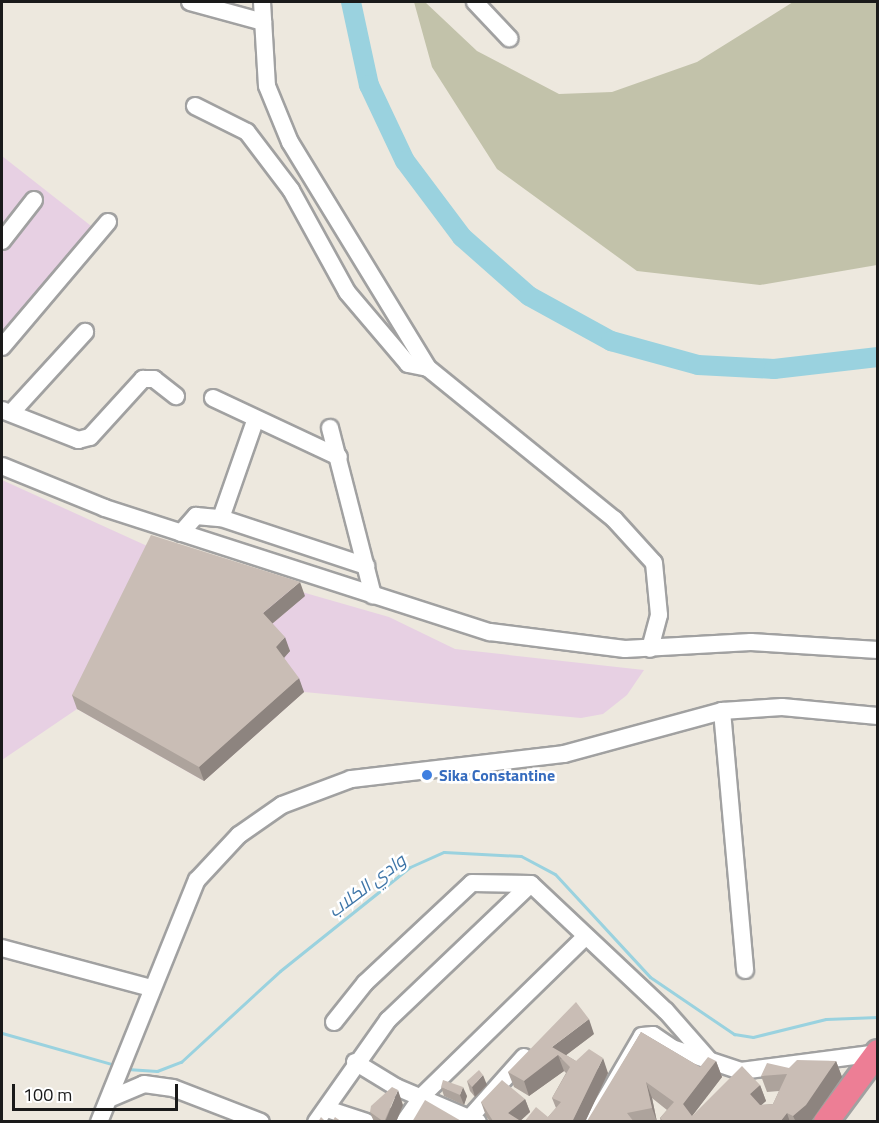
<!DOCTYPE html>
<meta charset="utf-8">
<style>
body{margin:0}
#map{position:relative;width:879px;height:1123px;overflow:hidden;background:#ede8de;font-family:"Titillium Web",Cairo,sans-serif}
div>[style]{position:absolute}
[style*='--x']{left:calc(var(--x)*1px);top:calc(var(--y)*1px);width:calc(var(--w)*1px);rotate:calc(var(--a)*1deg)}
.industrial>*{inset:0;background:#e7d0e3}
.construction>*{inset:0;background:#c2c2aa}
.stream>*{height:3px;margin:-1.5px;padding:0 1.5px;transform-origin:1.5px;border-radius:1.5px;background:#9ad2df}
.river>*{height:20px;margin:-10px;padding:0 10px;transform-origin:10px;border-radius:10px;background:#9ad2df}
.roads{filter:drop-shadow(2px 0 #a1a1a1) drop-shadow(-2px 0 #a1a1a1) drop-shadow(0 2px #a1a1a1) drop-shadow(0 -2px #a1a1a1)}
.minor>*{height:16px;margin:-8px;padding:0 8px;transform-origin:8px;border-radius:8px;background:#fff}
.highway>*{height:24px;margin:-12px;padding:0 12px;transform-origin:12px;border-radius:12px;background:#ed7e95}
.wall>*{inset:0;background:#ada39c}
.shaded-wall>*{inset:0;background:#8d847f}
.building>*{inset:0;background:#c9bdb5}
.dots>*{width:16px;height:16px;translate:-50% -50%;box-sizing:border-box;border:3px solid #fff;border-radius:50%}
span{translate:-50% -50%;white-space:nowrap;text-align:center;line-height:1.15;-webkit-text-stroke:5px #fff;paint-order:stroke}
.shop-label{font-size:16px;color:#366cbe;font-weight:700}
.left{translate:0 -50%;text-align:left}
.water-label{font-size:18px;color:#3f76a8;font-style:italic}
.frame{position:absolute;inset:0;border:3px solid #1a1a1a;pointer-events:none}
.scale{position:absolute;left:12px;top:1084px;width:166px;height:27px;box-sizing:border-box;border:3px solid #1a1a1a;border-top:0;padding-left:8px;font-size:18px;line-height:21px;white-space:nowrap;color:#1a1a1a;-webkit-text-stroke:4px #fff;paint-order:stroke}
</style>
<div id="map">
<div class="industrial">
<i style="clip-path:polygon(2px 156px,95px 229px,2px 340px)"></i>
<i style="clip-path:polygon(2px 480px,156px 550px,389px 617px,455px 649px,644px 670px,627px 695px,603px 714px,581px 718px,304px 692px,204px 781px,77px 709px,2px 760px)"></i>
</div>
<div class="construction">
<i style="clip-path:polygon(414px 2px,425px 2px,477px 51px,559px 94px,612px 92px,697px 62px,793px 2px,877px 2px,877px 265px,760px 285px,637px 271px,497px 169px,432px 67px)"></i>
</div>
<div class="stream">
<i style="--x:2;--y:1033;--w:117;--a:15.8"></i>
<i style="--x:127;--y:1069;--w:30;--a:4"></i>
<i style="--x:157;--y:1071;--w:26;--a:-21"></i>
<i style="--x:181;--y:1062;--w:134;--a:-42.6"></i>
<i style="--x:280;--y:971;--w:166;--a:-38.7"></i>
<i style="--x:410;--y:867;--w:37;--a:-24"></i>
<i style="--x:444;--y:852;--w:77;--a:3"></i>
<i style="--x:521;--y:856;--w:38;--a:28"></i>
<i style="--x:555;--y:874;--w:140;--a:47.3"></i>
<i style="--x:650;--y:977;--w:102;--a:34.2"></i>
<i style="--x:734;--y:1034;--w:19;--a:9"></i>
<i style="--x:753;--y:1037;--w:75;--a:-13.9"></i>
<i style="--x:826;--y:1019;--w:52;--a:-2.2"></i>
</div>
<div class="river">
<i style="--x:351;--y:2;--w:85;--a:77.8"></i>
<i style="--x:369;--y:85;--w:84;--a:64.7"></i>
<i style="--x:405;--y:161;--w:95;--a:53.1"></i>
<i style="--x:462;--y:237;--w:89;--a:41.4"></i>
<i style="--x:529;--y:296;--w:94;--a:28.8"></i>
<i style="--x:611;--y:341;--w:90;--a:15.4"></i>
<i style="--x:698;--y:365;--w:76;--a:3"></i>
<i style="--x:774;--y:369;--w:105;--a:-6.6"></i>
</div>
<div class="roads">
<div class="minor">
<i style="--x:190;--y:2;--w:76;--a:15.3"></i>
<i style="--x:262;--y:2;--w:84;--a:86.6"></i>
<i style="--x:267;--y:86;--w:61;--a:67.7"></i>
<i style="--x:290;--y:142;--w:265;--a:58.6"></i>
<i style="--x:428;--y:368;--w:240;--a:39.1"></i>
<i style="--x:614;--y:519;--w:59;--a:47.7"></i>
<i style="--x:654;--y:563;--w:52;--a:84.5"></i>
<i style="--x:659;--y:615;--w:35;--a:105"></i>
<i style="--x:475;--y:2;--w:50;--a:46.6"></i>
<i style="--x:195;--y:106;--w:58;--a:26.6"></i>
<i style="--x:247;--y:132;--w:73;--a:52.8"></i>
<i style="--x:291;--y:190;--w:116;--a:61.2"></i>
<i style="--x:347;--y:292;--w:94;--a:49.7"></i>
<i style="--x:408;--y:364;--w:20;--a:11"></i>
<i style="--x:2;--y:241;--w:52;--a:-52"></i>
<i style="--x:2;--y:347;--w:164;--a:-49.7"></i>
<i style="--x:213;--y:398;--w:139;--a:25.1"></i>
<i style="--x:2;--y:410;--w:82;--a:21.5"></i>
<i style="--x:78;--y:440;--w:12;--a:-14"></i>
<i style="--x:90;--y:437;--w:79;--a:-47.6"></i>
<i style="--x:143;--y:379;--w:11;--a:0"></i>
<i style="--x:154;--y:379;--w:28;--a:38"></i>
<i style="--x:11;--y:413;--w:110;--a:-47.6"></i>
<i style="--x:330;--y:428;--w:173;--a:75.6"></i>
<i style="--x:2;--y:466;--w:111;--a:22.2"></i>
<i style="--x:105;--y:508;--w:404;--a:17.9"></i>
<i style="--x:490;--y:632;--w:136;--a:7.2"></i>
<i style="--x:625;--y:649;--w:126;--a:-3.2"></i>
<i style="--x:751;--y:642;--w:127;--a:3.6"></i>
<i style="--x:221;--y:518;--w:103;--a:-70.7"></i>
<i style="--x:181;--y:533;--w:23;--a:-49"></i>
<i style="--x:196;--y:516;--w:25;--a:5"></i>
<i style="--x:221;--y:518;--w:153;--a:18.3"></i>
<i style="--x:722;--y:711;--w:260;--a:84.9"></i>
<i style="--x:2;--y:948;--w:154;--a:15"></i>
<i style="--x:334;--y:1022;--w:50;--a:-51.5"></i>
<i style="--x:365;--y:983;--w:146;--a:-43.1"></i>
<i style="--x:472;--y:883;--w:59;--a:1"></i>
<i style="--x:531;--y:884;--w:185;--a:43.3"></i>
<i style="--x:666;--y:1011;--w:67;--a:48.7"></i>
<i style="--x:355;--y:1062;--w:48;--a:31.4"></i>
<i style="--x:396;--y:1087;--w:89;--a:23.1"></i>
<i style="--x:109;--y:1099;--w:38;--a:-23"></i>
<i style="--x:144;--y:1084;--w:29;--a:8"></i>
<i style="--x:173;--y:1088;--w:94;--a:21.1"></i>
<i style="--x:327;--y:1109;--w:41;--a:18.4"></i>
<i style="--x:99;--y:1122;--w:261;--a:-68"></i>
<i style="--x:197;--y:880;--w:62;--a:-47"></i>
<i style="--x:239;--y:835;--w:52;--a:-34.9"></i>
<i style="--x:282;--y:805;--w:74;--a:-20.6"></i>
<i style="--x:351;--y:779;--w:214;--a:-6.7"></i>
<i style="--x:564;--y:754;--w:164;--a:-15.2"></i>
<i style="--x:722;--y:711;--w:60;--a:-3.8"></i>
<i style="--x:782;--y:707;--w:96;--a:5.4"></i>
<i style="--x:316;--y:1122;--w:125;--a:-54.8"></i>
<i style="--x:388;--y:1020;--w:197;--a:-43.6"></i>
<i style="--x:404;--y:1122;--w:32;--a:-55"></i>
<i style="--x:422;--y:1096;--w:226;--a:-44.3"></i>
<i style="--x:466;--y:1122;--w:87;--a:-48.3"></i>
<i style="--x:592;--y:1122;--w:99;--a:-59.8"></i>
<i style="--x:642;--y:1036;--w:11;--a:-5"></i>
<i style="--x:653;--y:1035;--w:23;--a:34"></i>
<i style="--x:672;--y:1048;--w:73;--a:18.4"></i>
<i style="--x:741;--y:1071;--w:137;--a:-7.5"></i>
</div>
<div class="highway">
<i style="--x:826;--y:1122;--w:87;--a:-53.4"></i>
</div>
</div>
<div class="wall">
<i style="clip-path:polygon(305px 596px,272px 624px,290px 651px,284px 658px,304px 692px,204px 781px,77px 709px,72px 695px)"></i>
<i style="clip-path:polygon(641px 1032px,700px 1067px,716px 1061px,722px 1077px,692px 1116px,760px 1085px,766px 1101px,761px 1105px,773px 1104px,779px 1091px,767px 1092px,761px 1076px,789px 1068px,836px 1061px,842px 1077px,811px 1122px,661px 1122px,660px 1118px,667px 1110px,652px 1098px,657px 1122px,588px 1122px)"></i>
<i style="clip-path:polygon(594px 1034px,566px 1055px,576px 1061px,608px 1073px,585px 1122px,524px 1122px,548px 1117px,556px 1108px,552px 1098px,566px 1073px,564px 1071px,529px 1096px,514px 1087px,508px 1072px)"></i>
<i style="clip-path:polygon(467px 1081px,487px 1085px,475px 1097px,470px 1091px)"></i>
<i style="clip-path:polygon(441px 1087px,467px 1096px,464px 1105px,444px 1096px)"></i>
<i style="clip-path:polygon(525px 1099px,530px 1112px,519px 1122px,490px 1122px,486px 1116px,481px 1102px)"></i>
<i style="clip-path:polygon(403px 1105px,396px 1122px,374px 1122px,370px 1112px)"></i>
</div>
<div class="shaded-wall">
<i style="clip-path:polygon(300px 582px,305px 596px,268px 627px,263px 613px)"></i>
<i style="clip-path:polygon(285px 637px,290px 651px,281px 661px,276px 647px)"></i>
<i style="clip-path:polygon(299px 678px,304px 692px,204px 781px,199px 767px)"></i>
<i style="clip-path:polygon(589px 1019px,594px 1034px,561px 1059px,558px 1055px,564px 1071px,529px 1096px,524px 1081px,552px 1047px)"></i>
<i style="clip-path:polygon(603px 1058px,608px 1073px,585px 1122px,572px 1122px)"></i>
<i style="clip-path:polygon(716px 1061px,722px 1077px,689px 1120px,683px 1104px)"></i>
<i style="clip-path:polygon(836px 1061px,842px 1077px,812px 1120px,811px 1122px,796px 1122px,793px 1116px)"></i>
<i style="clip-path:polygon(483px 1075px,487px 1085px,475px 1097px,472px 1087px)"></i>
<i style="clip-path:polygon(646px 1082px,652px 1098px,657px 1122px,652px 1108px)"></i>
<i style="clip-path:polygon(760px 1085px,766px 1101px,756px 1110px,750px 1094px)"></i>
<i style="clip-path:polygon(463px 1087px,467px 1096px,464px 1105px,460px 1095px)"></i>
<i style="clip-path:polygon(398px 1090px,403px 1105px,396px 1122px,385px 1122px)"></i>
<i style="clip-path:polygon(525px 1099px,530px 1112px,519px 1122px,511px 1122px,508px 1113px)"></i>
<i style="clip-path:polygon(787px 1113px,790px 1122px,780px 1122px)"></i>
</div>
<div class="building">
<i style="clip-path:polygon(151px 535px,300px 582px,263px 613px,285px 637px,276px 647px,299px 678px,199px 767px,72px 695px)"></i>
<i style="clip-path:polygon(576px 1002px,589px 1019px,552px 1047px,576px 1061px,589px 1049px,603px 1058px,572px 1122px,524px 1122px,536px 1107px,548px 1117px,561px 1102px,552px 1098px,570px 1067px,558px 1055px,524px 1081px,508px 1072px)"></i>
<i style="clip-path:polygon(641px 1032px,700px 1067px,708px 1057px,716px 1061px,683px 1104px,692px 1116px,742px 1066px,760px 1085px,750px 1094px,760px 1105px,773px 1104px,787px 1074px,761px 1076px,767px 1063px,789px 1068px,797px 1060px,836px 1061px,806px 1105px,793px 1116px,787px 1113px,780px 1122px,664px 1122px,660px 1118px,674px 1102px,646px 1082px,652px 1108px,627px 1113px,634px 1122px,588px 1122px,587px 1121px)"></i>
<i style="clip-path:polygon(479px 1070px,483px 1075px,472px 1087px,467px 1081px)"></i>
<i style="clip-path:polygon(443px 1080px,463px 1087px,460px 1095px,441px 1087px)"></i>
<i style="clip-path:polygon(502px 1080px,525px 1099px,508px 1113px,519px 1120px,518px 1122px,493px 1121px,481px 1102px)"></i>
<i style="clip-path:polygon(392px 1087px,398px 1090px,384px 1122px,370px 1112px,371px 1106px)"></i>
<i style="clip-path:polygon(425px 1100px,463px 1122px,412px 1122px)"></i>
<i style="clip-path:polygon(321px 1117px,326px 1122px,318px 1122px)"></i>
<i style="clip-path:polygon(335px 1117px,342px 1122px,332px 1122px)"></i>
</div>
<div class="dots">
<i style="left:427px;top:775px;background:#3f7fe0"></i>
</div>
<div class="shop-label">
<span class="left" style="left:439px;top:775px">Sika Constantine</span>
</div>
<div class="water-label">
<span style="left:367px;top:886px;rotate:-37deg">وادي الكلاب</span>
</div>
<div class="frame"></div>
<div class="scale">100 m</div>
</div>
